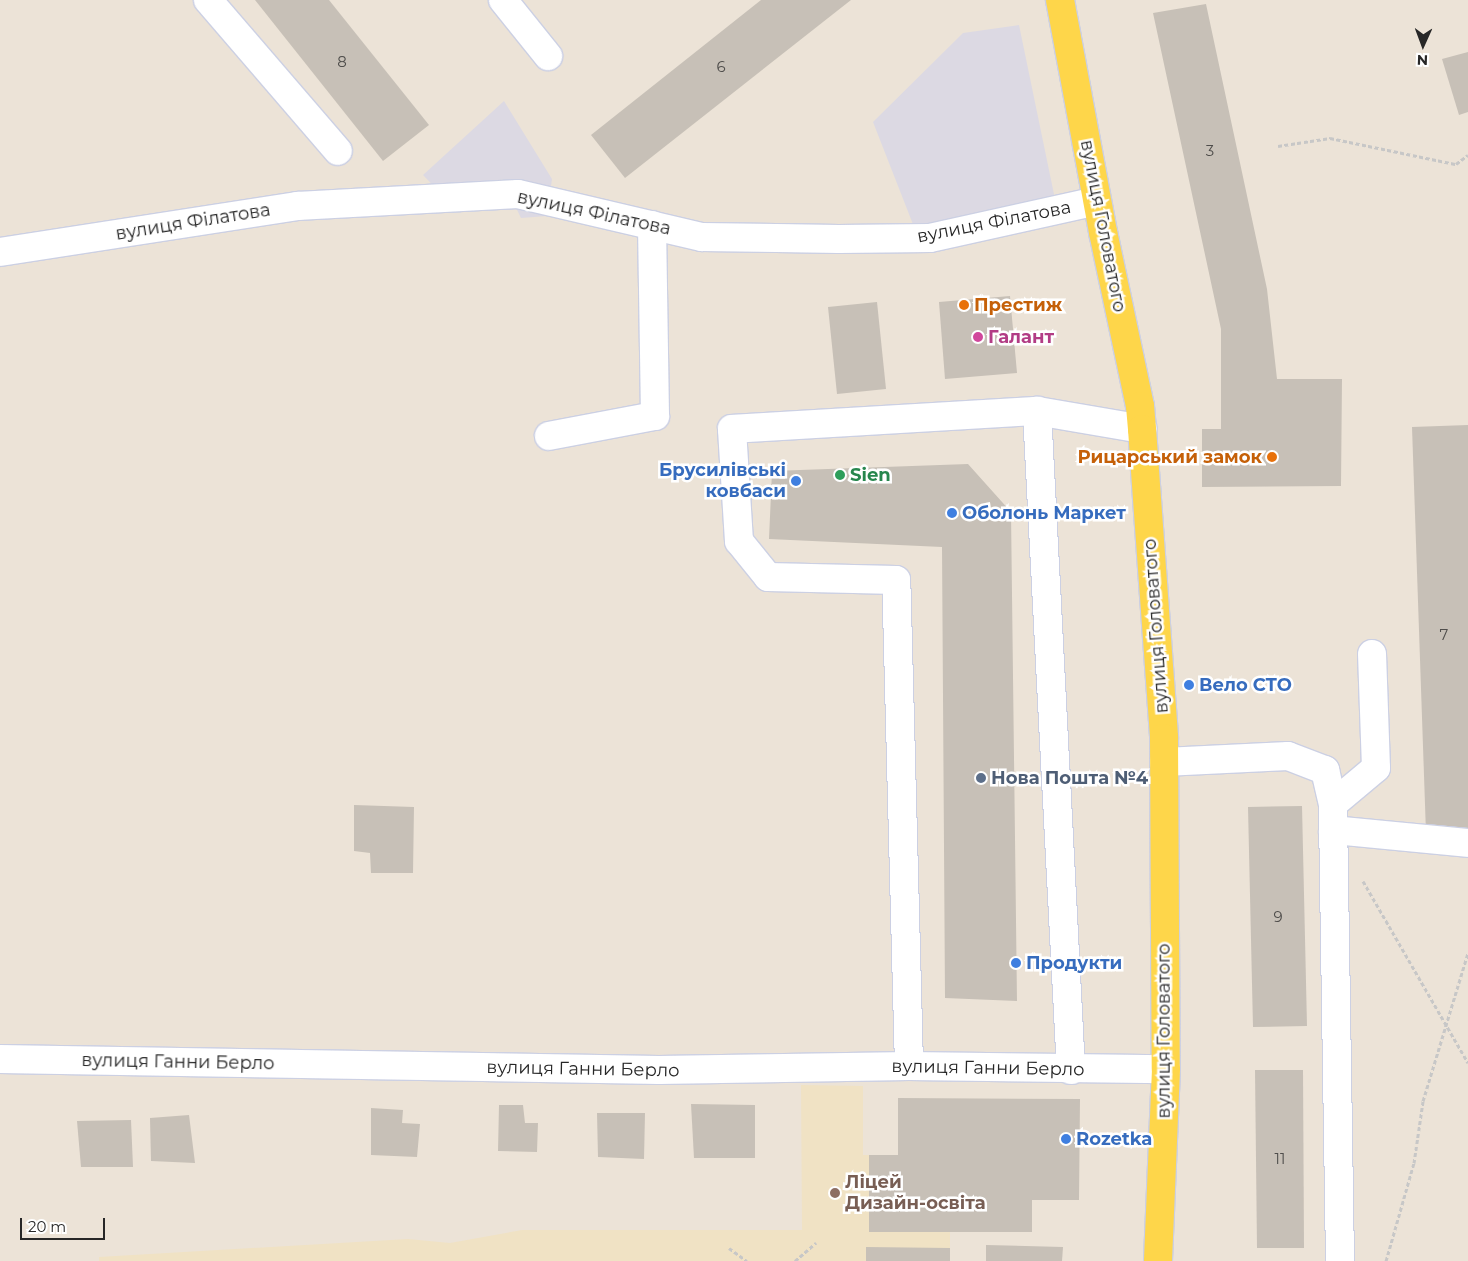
<!DOCTYPE html>
<meta charset="utf-8">
<style>
body{margin:0}
#map{position:relative;width:1468px;height:1261px;overflow:hidden;background:#ece3d7;font-family:Montserrat,sans-serif}
div>[style]{position:absolute}
[style*='--x']{left:calc(var(--x)*1px);top:calc(var(--y)*1px);width:calc(var(--w)*1px);rotate:calc(var(--a)*1deg)}
.industrial>*{inset:0;background:#dcd9e3}
.education>*{inset:0;background:#f0e2c4}
.building>*{inset:0;background:#c7c0b7}
.path>*{height:3px;margin-top:-1.5px;transform-origin:0;background:repeating-linear-gradient(90deg,#c7c7c7 0 4px,transparent 0 6.5px)}
.roads{filter:drop-shadow(1px 0 #ccd0e3) drop-shadow(-1px 0 #ccd0e3) drop-shadow(0 1px #ccd0e3) drop-shadow(0 -1px #ccd0e3)}
.minor>*{height:28px;margin:-14px;padding:0 14px;transform-origin:14px;border-radius:14px;background:#fff}
.major>*{height:28px;margin:-14px;padding:0 14px;transform-origin:14px;border-radius:14px;background:#fed64a}
.dots>*{width:14px;height:14px;translate:-50% -50%;box-sizing:border-box;border:2px solid #fff;border-radius:50%}
span{translate:-50% -50%;white-space:nowrap;text-align:center;line-height:1.15;-webkit-text-stroke:5px #fff;paint-order:stroke}
.number-label{font-size:15px;color:#4f4d4b}
.number-label span{-webkit-text-stroke-width:0}
.street-label{font-size:18px;color:#272727}
.food-label{font-size:18px;color:#c56008;font-weight:700}
.left{translate:0 -50%;text-align:left}
.right{translate:-100% -50%;text-align:right}
.hotel-label{font-size:18px;color:#b23c85;font-weight:700}
.shop-label{font-size:18px;color:#366cbe;font-weight:700}
.leisure-label{font-size:18px;color:#27864d;font-weight:700}
.service-label{font-size:18px;color:#4e5e75;font-weight:700}
.education-label{font-size:18px;color:#785e54;font-weight:700}
.north{position:absolute;left:1398px;top:20px;width:50px;height:50px;-webkit-text-stroke:4px #fff;paint-order:stroke;rotate:182deg;font-size:14px;font-weight:700;line-height:20px;text-align:center;color:#272727}
.north::after{content:'';display:block;margin:auto;width:18px;height:22px;background:#272727;clip-path:polygon(50% 0,100% 100%,50% 72%,0 100%)}
.scale{position:absolute;left:20px;top:1218px;width:85px;height:22px;box-sizing:border-box;border:2px solid #272727;border-top:0;padding-left:6px;font-size:15px;line-height:18px;white-space:nowrap;color:#272727;-webkit-text-stroke:4px #fff;paint-order:stroke}
</style>
<div id="map">
<div class="industrial">
<i style="clip-path:polygon(1019px 25px,1056px 204px,916px 232px,873px 122px,963px 33px)"></i>
<i style="clip-path:polygon(504px 101px,552px 179px,547px 216px,521px 218px,502px 179px,460px 213px,423px 175px)"></i>
</div>
<div class="education">
<i style="clip-path:polygon(801px 1085px,863px 1086px,863px 1155px,869px 1155px,950px 1232px,950px 1261px,99px 1261px,99px 1257px,408px 1239px,450px 1243px,522px 1230px,802px 1230px)"></i>
</div>
<div class="building">
<i style="clip-path:polygon(255px 0,329px 0,429px 125px,383px 161px)"></i>
<i style="clip-path:polygon(761px 0,851px 0,625px 178px,591px 135px)"></i>
<i style="clip-path:polygon(1206px 4px,1267px 289px,1277px 379px,1342px 379px,1341px 486px,1202px 487px,1202px 429px,1221px 429px,1221px 329px,1153px 13px)"></i>
<i style="clip-path:polygon(1468px 52px,1468px 112px,1459px 115px,1442px 59px)"></i>
<i style="clip-path:polygon(1010px 296px,1017px 373px,945px 379px,939px 302px)"></i>
<i style="clip-path:polygon(877px 302px,886px 389px,837px 394px,828px 307px)"></i>
<i style="clip-path:polygon(1468px 425px,1468px 832px,1426px 833px,1412px 427px)"></i>
<i style="clip-path:polygon(968px 464px,1011px 512px,1017px 1001px,945px 998px,942px 547px,769px 539px,772px 471px)"></i>
<i style="clip-path:polygon(354px 805px,414px 807px,413px 873px,371px 873px,370px 853px,354px 851px)"></i>
<i style="clip-path:polygon(1302px 806px,1307px 1026px,1253px 1027px,1248px 807px)"></i>
<i style="clip-path:polygon(1255px 1070px,1303px 1070px,1304px 1248px,1257px 1248px)"></i>
<i style="clip-path:polygon(898px 1098px,1080px 1099px,1079px 1200px,1032px 1200px,1032px 1232px,869px 1232px,869px 1155px,898px 1155px)"></i>
<i style="clip-path:polygon(691px 1104px,755px 1105px,755px 1158px,694px 1158px)"></i>
<i style="clip-path:polygon(499px 1105px,523px 1105px,525px 1123px,538px 1123px,537px 1152px,498px 1151px)"></i>
<i style="clip-path:polygon(371px 1108px,403px 1110px,402px 1123px,420px 1124px,417px 1157px,371px 1155px)"></i>
<i style="clip-path:polygon(597px 1113px,645px 1113px,644px 1159px,598px 1157px)"></i>
<i style="clip-path:polygon(189px 1115px,195px 1163px,151px 1161px,150px 1118px)"></i>
<i style="clip-path:polygon(131px 1120px,133px 1167px,81px 1167px,77px 1121px)"></i>
<i style="clip-path:polygon(986px 1245px,1063px 1247px,1062px 1261px,986px 1261px)"></i>
<i style="clip-path:polygon(866px 1247px,950px 1248px,950px 1261px,866px 1261px)"></i>
</div>
<div class="path">
<i style="--x:1278;--y:146;--w:53;--a:-8.7"></i>
<i style="--x:1330;--y:138;--w:129;--a:11.7"></i>
<i style="--x:1456;--y:164;--w:15;--a:-37"></i>
<i style="--x:1363;--y:881;--w:210;--a:60"></i>
<i style="--x:729;--y:1248;--w:22;--a:36"></i>
<i style="--x:795;--y:1261;--w:28;--a:-41"></i>
<i style="--x:1386;--y:1261;--w:102;--a:-74.1"></i>
<i style="--x:1414;--y:1163;--w:63;--a:-81.7"></i>
<i style="--x:1423;--y:1101;--w:155;--a:-73.1"></i>
</div>
<div class="roads">
<div class="minor">
<i style="--x:208;--y:0;--w:199;--a:49.3"></i>
<i style="--x:503;--y:0;--w:72;--a:51.2"></i>
<i style="--x:0;--y:252;--w:301;--a:-8.8"></i>
<i style="--x:297;--y:206;--w:221;--a:-3.1"></i>
<i style="--x:518;--y:194;--w:189;--a:13.2"></i>
<i style="--x:702;--y:237;--w:137;--a:0.8"></i>
<i style="--x:839;--y:239;--w:91;--a:-0.6"></i>
<i style="--x:930;--y:238;--w:171;--a:-12.5"></i>
<i style="--x:1037;--y:411;--w:107;--a:9.7"></i>
<i style="--x:549;--y:436;--w:108;--a:-10.7"></i>
<i style="--x:655;--y:416;--w:191;--a:-90.9"></i>
<i style="--x:1164;--y:762;--w:124;--a:-2.8"></i>
<i style="--x:1288;--y:756;--w:40;--a:21"></i>
<i style="--x:1325;--y:770;--w:35;--a:77"></i>
<i style="--x:1333;--y:830;--w:136;--a:5.5"></i>
<i style="--x:0;--y:1059;--w:659;--a:0.96"></i>
<i style="--x:659;--y:1070;--w:250;--a:-0.9"></i>
<i style="--x:909;--y:1066;--w:257;--a:0.7"></i>
<i style="--x:909;--y:1066;--w:486;--a:-91.5"></i>
<i style="--x:896;--y:580;--w:128;--a:-178.7"></i>
<i style="--x:768;--y:577;--w:46;--a:-128.9"></i>
<i style="--x:739;--y:541;--w:112;--a:-93.6"></i>
<i style="--x:732;--y:429;--w:306;--a:-3.4"></i>
<i style="--x:1037;--y:411;--w:660;--a:87.05"></i>
<i style="--x:1340;--y:1261;--w:457;--a:-90.9"></i>
<i style="--x:1333;--y:804;--w:56;--a:-39.9"></i>
<i style="--x:1376;--y:768;--w:114;--a:-92"></i>
</div>
<div class="major">
<i style="--x:1060;--y:0;--w:236;--a:79.5"></i>
<i style="--x:1103;--y:232;--w:178;--a:78"></i>
<i style="--x:1140;--y:406;--w:23;--a:85"></i>
<i style="--x:1142;--y:429;--w:310;--a:85.9"></i>
<i style="--x:1164;--y:738;--w:331;--a:89.7"></i>
<i style="--x:1166;--y:1069;--w:192;--a:92.4"></i>
</div>
</div>
<div class="dots">
<i style="left:964px;top:305px;background:#e8710a"></i>
<i style="left:978px;top:337px;background:#d1479c"></i>
<i style="left:1272px;top:457px;background:#e8710a"></i>
<i style="left:840px;top:475px;background:#2e9e5b"></i>
<i style="left:796px;top:481px;background:#3f7fe0"></i>
<i style="left:952px;top:513px;background:#3f7fe0"></i>
<i style="left:1189px;top:685px;background:#3f7fe0"></i>
<i style="left:981px;top:778px;background:#5c6f8a"></i>
<i style="left:1016px;top:963px;background:#3f7fe0"></i>
<i style="left:1066px;top:1139px;background:#3f7fe0"></i>
<i style="left:835px;top:1193px;background:#8d6e63"></i>
</div>
<div class="number-label">
<span style="left:342px;top:62px">8</span>
<span style="left:721px;top:67px">6</span>
<span style="left:1210px;top:151px">3</span>
<span style="left:1444px;top:635px">7</span>
<span style="left:1278px;top:917px">9</span>
<span style="left:1280px;top:1159px">11</span>
</div>
<div class="street-label">
<span style="left:594px;top:213px;rotate:12deg">вулиця Філатова</span>
<span style="left:193px;top:222px;rotate:-9deg">вулиця Філатова</span>
<span style="left:994px;top:222px;rotate:-11deg">вулиця Філатова</span>
<span style="left:1103px;top:226px;rotate:79deg">вулиця Головатого</span>
<span style="left:1156px;top:626px;rotate:-94deg">вулиця Головатого</span>
<span style="left:1164px;top:1031px;rotate:-90deg">вулиця Головатого</span>
<span style="left:178px;top:1062px;rotate:1deg">вулиця Ганни Берло</span>
<span style="left:988px;top:1068px;rotate:1deg">вулиця Ганни Берло</span>
<span style="left:583px;top:1069px;rotate:1deg">вулиця Ганни Берло</span>
</div>
<div class="food-label">
<span class="left" style="left:974px;top:305px">Престиж</span>
<span class="right" style="left:1262px;top:457px">Рицарський замок</span>
</div>
<div class="hotel-label">
<span class="left" style="left:988px;top:337px">Галант</span>
</div>
<div class="shop-label">
<span class="right" style="left:786px;top:481px">Брусилівські<br>ковбаси</span>
<span class="left" style="left:962px;top:513px">Оболонь Маркет</span>
<span class="left" style="left:1199px;top:685px">Вело СТО</span>
<span class="left" style="left:1026px;top:963px">Продукти</span>
<span class="left" style="left:1076px;top:1139px">Rozetka</span>
</div>
<div class="leisure-label">
<span class="left" style="left:850px;top:475px">Sien</span>
</div>
<div class="service-label">
<span class="left" style="left:991px;top:778px">Нова Пошта №4</span>
</div>
<div class="education-label">
<span class="left" style="left:845px;top:1193px">Ліцей<br>Дизайн-освіта</span>
</div>
<div class="north">N</div>
<div class="scale">20 m</div>
</div>
